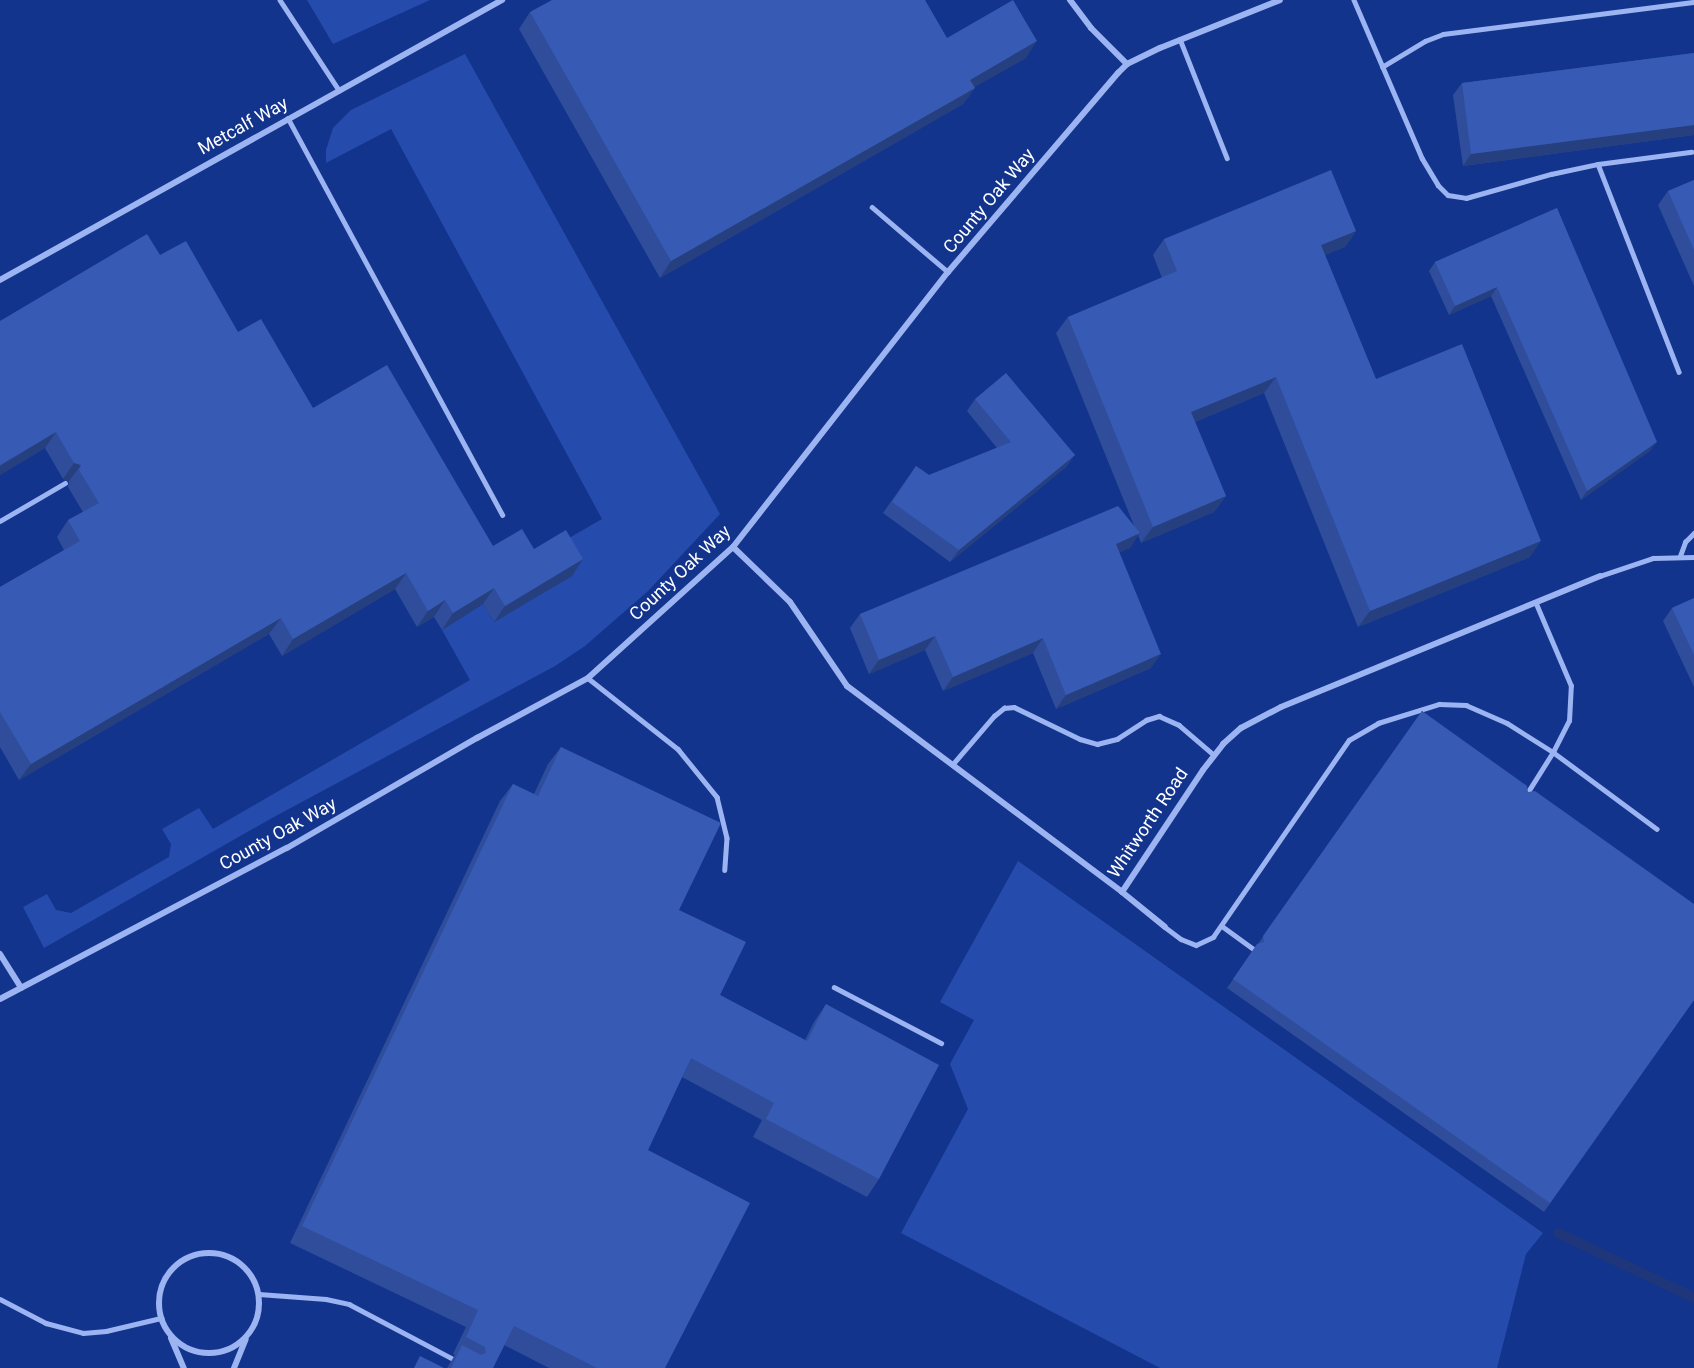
<!DOCTYPE html>
<style>
body{margin:0}
#map{position:relative;width:1694px;height:1368px;overflow:hidden;background:#13348d;font-family:Roboto,sans-serif}
div>[style]{position:absolute}
[style*='--x']{left:calc(var(--x)*1px);top:calc(var(--y)*1px);width:calc(var(--w)*1px);rotate:calc(var(--a)*1deg)}
.green>*{inset:0;background:#254cac}
.stream>*{height:10px;margin:-5px;padding:0 5px;transform-origin:5px;border-radius:5px;background:#1f377a}
.lane>*{height:4.5px;margin:-2.25px;padding:0 2.25px;transform-origin:2.25px;border-radius:2.25px;background:#9cb4f1}
.street>*{height:6px;margin:-3px;padding:0 3px;transform-origin:3px;border-radius:3px;background:#9cb4f1}
.street>.ring{margin:-3px;padding:0;box-sizing:content-box;background:none;border:6px solid #9cb4f1;border-radius:50%}
.wall>*{inset:0;background:#2f4d9b}
.shaded-wall>*{inset:0;background:#263f7e}
.building>*{inset:0;background:#375ab4}
span{translate:-50% -50%;white-space:nowrap;text-align:center;line-height:1.15;-webkit-text-stroke:4.5px #13348d;paint-order:stroke}
.street-label{font-size:18px;color:#fff}
</style>
<div id="map">
<div class="green">
<i style="clip-path:polygon(307px 0,430px 0,333px 44px)"></i>
<i style="clip-path:polygon(465px 54px,720px 514px,648px 591px,585px 646px,555px 666px,272px 818px,44px 948px,23px 907px,47px 894px,56px 910px,71px 913px,169px 857px,171px 844px,162px 829px,199px 808px,213px 829px,470px 680px,442px 630px,483px 604px,494px 622px,572px 576px,555px 546px,602px 519px,391px 129px,326px 163px,326px 150px,333px 128px,351px 110px)"></i>
<i style="clip-path:polygon(1018px 861px,1543px 1233px,1526px 1254px,1497px 1368px,1160px 1368px,901px 1233px,968px 1109px,950px 1064px,974px 1020px,940px 1002px)"></i>
</div>
<div class="stream">
<i style="--x:1558;--y:1233;--w:151;--a:25.5"></i>
</div>
<div class="lane">
<i style="--x:280;--y:0;--w:108;--a:56.8"></i>
<i style="--x:1354;--y:0;--w:172;--a:66.7"></i>
<i style="--x:1422;--y:158;--w:31;--a:59"></i>
<i style="--x:1438;--y:185;--w:14;--a:45"></i>
<i style="--x:1448;--y:195;--w:18;--a:9"></i>
<i style="--x:1466;--y:198;--w:88;--a:-15.8"></i>
<i style="--x:1551;--y:174;--w:48;--a:-12"></i>
<i style="--x:1598;--y:164;--w:223;--a:68.7"></i>
<i style="--x:1180;--y:39;--w:128;--a:68.4"></i>
<i style="--x:1382;--y:67;--w:50;--a:-31.2"></i>
<i style="--x:1425;--y:41;--w:19;--a:-21"></i>
<i style="--x:1443;--y:34;--w:253;--a:-7.3"></i>
<i style="--x:288;--y:118;--w:451;--a:61.6"></i>
<i style="--x:1598;--y:164;--w:94;--a:-7.4"></i>
<i style="--x:872;--y:207;--w:100;--a:40.5"></i>
<i style="--x:0;--y:521;--w:75;--a:-30.3"></i>
<i style="--x:1680;--y:556;--w:15;--a:-70"></i>
<i style="--x:1685;--y:542;--w:13;--a:-45"></i>
<i style="--x:1600;--y:576;--w:56;--a:-18.8"></i>
<i style="--x:1653;--y:558;--w:41;--a:-1.4"></i>
<i style="--x:588;--y:678;--w:115;--a:38.3"></i>
<i style="--x:678;--y:749;--w:62;--a:50.9"></i>
<i style="--x:717;--y:797;--w:42;--a:76.3"></i>
<i style="--x:727;--y:838;--w:32;--a:94"></i>
<i style="--x:952;--y:765;--w:65;--a:-49.4"></i>
<i style="--x:994;--y:716;--w:13;--a:-39"></i>
<i style="--x:1004;--y:708;--w:10;--a:-6"></i>
<i style="--x:1014;--y:707;--w:73;--a:25.9"></i>
<i style="--x:1080;--y:739;--w:18;--a:16"></i>
<i style="--x:1097;--y:744;--w:21;--a:-14"></i>
<i style="--x:1117;--y:739;--w:35;--a:-33"></i>
<i style="--x:1146;--y:720;--w:14;--a:-17"></i>
<i style="--x:1159;--y:716;--w:22;--a:24"></i>
<i style="--x:1179;--y:725;--w:46;--a:40.6"></i>
<i style="--x:1526;--y:795;--w:51;--a:-57.9"></i>
<i style="--x:1553;--y:752;--w:129;--a:36.5"></i>
<i style="--x:1222;--y:926;--w:39;--a:36"></i>
<i style="--x:1165;--y:927;--w:20;--a:37"></i>
<i style="--x:1181;--y:939;--w:16;--a:22"></i>
<i style="--x:1196;--y:945;--w:19;--a:-25"></i>
<i style="--x:1213;--y:937;--w:239;--a:-55.4"></i>
<i style="--x:1349;--y:740;--w:34;--a:-30"></i>
<i style="--x:1378;--y:723;--w:64;--a:-17.3"></i>
<i style="--x:1439;--y:704;--w:27;--a:2"></i>
<i style="--x:1466;--y:705;--w:45;--a:23.7"></i>
<i style="--x:1507;--y:723;--w:54;--a:32.2"></i>
<i style="--x:1553;--y:752;--w:35;--a:-63"></i>
<i style="--x:1569;--y:721;--w:35;--a:-87"></i>
<i style="--x:1571;--y:686;--w:89;--a:-113.1"></i>
<i style="--x:834;--y:987;--w:121;--a:27.6"></i>
<i style="--x:259;--y:1294;--w:67;--a:4.3"></i>
<i style="--x:326;--y:1299;--w:24;--a:12"></i>
<i style="--x:349;--y:1304;--w:122;--a:27.8"></i>
<i style="--x:0;--y:1299;--w:52;--a:27.6"></i>
<i style="--x:46;--y:1323;--w:38;--a:15"></i>
<i style="--x:83;--y:1333;--w:23;--a:-5"></i>
<i style="--x:106;--y:1331;--w:57;--a:-13.3"></i>
</div>
<div class="street">
<i style="--x:1070;--y:0;--w:35;--a:53"></i>
<i style="--x:1091;--y:28;--w:51;--a:45"></i>
<i style="--x:0;--y:280;--w:575;--a:-29.15"></i>
<i style="--x:733;--y:547;--w:79;--a:44"></i>
<i style="--x:790;--y:602;--w:102;--a:55.8"></i>
<i style="--x:847;--y:686;--w:344;--a:36.8"></i>
<i style="--x:1122;--y:892;--w:146;--a:-56.4"></i>
<i style="--x:1203;--y:770;--w:33;--a:-52"></i>
<i style="--x:1223;--y:744;--w:24;--a:-42"></i>
<i style="--x:1241;--y:728;--w:45;--a:-27.7"></i>
<i style="--x:1281;--y:707;--w:345;--a:-22.3"></i>
<i style="--x:1122;--y:892;--w:55;--a:39.1"></i>
<i style="--x:0;--y:954;--w:40;--a:58"></i>
<i style="--x:0;--y:999;--w:324;--a:-27.8"></i>
<i style="--x:287;--y:848;--w:220;--a:-30.1"></i>
<i style="--x:477;--y:738;--w:126;--a:-28.4"></i>
<i style="--x:588;--y:678;--w:195;--a:-42.1"></i>
<i style="--x:733;--y:547;--w:349;--a:-52"></i>
<i style="--x:948;--y:272;--w:262;--a:-49.5"></i>
<i style="--x:1118;--y:73;--w:13;--a:-45"></i>
<i style="--x:1127;--y:64;--w:37;--a:-26"></i>
<i style="--x:1160;--y:48;--w:129;--a:-21.8"></i>
<i class="ring" style="left:159px;top:1253px;width:94px;height:94px"></i>
<i style="--x:171;--y:1338;--w:33;--a:67"></i>
<i style="--x:234;--y:1368;--w:31;--a:-68"></i>
</div>
<div class="wall">
<i style="clip-path:polygon(530px 12px,947px 38px,1026px 58px,974px 87px,975px 88px,963px 104px,660px 278px,519px 29px)"></i>
<i style="clip-path:polygon(1694px 53px,1694px 135px,1463px 166px,1453px 95px,1462px 83px)"></i>
<i style="clip-path:polygon(1694px 180px,1694px 286px,1658px 205px,1668px 191px)"></i>
<i style="clip-path:polygon(1557px 208px,1651px 450px,1581px 500px,1491px 296px,1449px 315px,1429px 271px,1435px 262px)"></i>
<i style="clip-path:polygon(1356px 231px,1345px 247px,1325px 255px,1376px 379px,1530px 557px,1358px 627px,1264px 393px,1195px 422px,1226px 496px,1214px 512px,1141px 543px,1138px 535px,1130px 548px,1119px 552px,1151px 668px,1056px 709px,1033px 653px,943px 691px,925px 650px,869px 674px,850px 628px,860px 614px,1135px 528px,1056px 333px,1068px 317px,1162px 278px,1153px 255px,1164px 239px)"></i>
<i style="clip-path:polygon(160px 255px,238px 332px,313px 408px,493px 546px,534px 549px,583px 559px,572px 576px,494px 622px,483px 604px,442px 630px,434px 617px,417px 627px,395px 589px,282px 656px,269px 634px,19px 780px,0 747px,0 587px,64px 550px,57px 537px,68px 520px,83px 512px,68px 487px,69px 481px,63px 479px,45px 448px,0 475px,0 321px)"></i>
<i style="clip-path:polygon(975px 399px,1075px 455px,1066px 467px,950px 562px,883px 513px,916px 466px,929px 475px,997px 448px,967px 411px)"></i>
<i style="clip-path:polygon(1694px 598px,1694px 687px,1663px 621px,1672px 608px)"></i>
<i style="clip-path:polygon(1422px 711px,1528px 792px,1694px 1000px,1544px 1212px,1227px 988px)"></i>
<i style="clip-path:polygon(561px 747px,679px 910px,720px 995px,805px 1040px,814px 1022px,826px 1004px,879px 1179px,867px 1197px,753px 1137px,762px 1120px,682px 1077px,648px 1150px,665px 1368px,549px 1368px,504px 1345px,493px 1368px,447px 1368px,455px 1355px,453px 1354px,466px 1327px,290px 1243px,500px 801px,513px 784px,534px 794px,548px 764px)"></i>
</div>
<div class="shaded-wall">
<i style="clip-path:polygon(1037px 41px,1026px 58px,959px 96px,970px 80px)"></i>
<i style="clip-path:polygon(975px 88px,963px 104px,660px 278px,671px 261px)"></i>
<i style="clip-path:polygon(1694px 125px,1694px 135px,1463px 166px,1471px 154px)"></i>
<i style="clip-path:polygon(1356px 231px,1345px 247px,1310px 261px,1321px 245px)"></i>
<i style="clip-path:polygon(1497px 287px,1491px 296px,1449px 315px,1455px 306px)"></i>
<i style="clip-path:polygon(1276px 377px,1264px 393px,1180px 428px,1191px 412px)"></i>
<i style="clip-path:polygon(56px 432px,45px 448px,0 475px,0 466px)"></i>
<i style="clip-path:polygon(1657px 442px,1651px 450px,1581px 500px,1587px 491px)"></i>
<i style="clip-path:polygon(1075px 455px,1066px 467px,950px 562px,959px 550px)"></i>
<i style="clip-path:polygon(74px 463px,81px 465px,69px 481px,63px 479px)"></i>
<i style="clip-path:polygon(1226px 496px,1214px 512px,1141px 543px,1153px 527px)"></i>
<i style="clip-path:polygon(1140px 533px,1130px 548px,1106px 558px,1116px 544px)"></i>
<i style="clip-path:polygon(1541px 541px,1530px 557px,1358px 627px,1370px 611px)"></i>
<i style="clip-path:polygon(583px 559px,572px 576px,494px 622px,505px 606px)"></i>
<i style="clip-path:polygon(406px 573px,395px 589px,282px 656px,293px 639px)"></i>
<i style="clip-path:polygon(494px 588px,483px 604px,442px 630px,453px 613px)"></i>
<i style="clip-path:polygon(445px 600px,434px 617px,417px 627px,428px 611px)"></i>
<i style="clip-path:polygon(281px 618px,269px 634px,19px 780px,31px 764px)"></i>
<i style="clip-path:polygon(935px 636px,925px 650px,869px 674px,879px 660px)"></i>
<i style="clip-path:polygon(1043px 638px,1033px 653px,943px 691px,953px 677px)"></i>
<i style="clip-path:polygon(1161px 654px,1151px 668px,1056px 709px,1066px 695px)"></i>
</div>
<div class="building">
<i style="clip-path:polygon(552px 0,925px 0,947px 38px,1013px 0,1037px 41px,970px 80px,975px 88px,671px 261px,530px 12px)"></i>
<i style="clip-path:polygon(1694px 53px,1694px 125px,1471px 154px,1462px 83px)"></i>
<i style="clip-path:polygon(1331px 170px,1356px 231px,1321px 245px,1376px 379px,1462px 344px,1541px 541px,1370px 611px,1276px 377px,1191px 412px,1226px 496px,1153px 527px,1068px 317px,1177px 271px,1164px 239px)"></i>
<i style="clip-path:polygon(1694px 180px,1694px 250px,1668px 191px)"></i>
<i style="clip-path:polygon(1557px 208px,1657px 442px,1587px 491px,1497px 287px,1455px 306px,1435px 262px)"></i>
<i style="clip-path:polygon(147px 234px,160px 255px,186px 241px,238px 332px,261px 319px,313px 408px,387px 365px,493px 546px,522px 529px,534px 549px,566px 530px,583px 559px,505px 606px,494px 588px,453px 613px,445px 600px,428px 611px,406px 573px,293px 639px,281px 618px,31px 764px,0 712px,0 587px,80px 541px,68px 520px,99px 503px,79px 470px,81px 465px,74px 463px,56px 432px,0 465px,0 321px)"></i>
<i style="clip-path:polygon(1006px 373px,1075px 455px,959px 550px,892px 502px,916px 466px,929px 475px,1011px 442px,975px 399px)"></i>
<i style="clip-path:polygon(1118px 506px,1140px 533px,1116px 544px,1161px 654px,1066px 695px,1043px 638px,953px 677px,935px 636px,879px 660px,860px 614px)"></i>
<i style="clip-path:polygon(1694px 598px,1694px 655px,1672px 608px)"></i>
<i style="clip-path:polygon(1422px 711px,1527px 786px,1528px 792px,1535px 791px,1694px 904px,1694px 1000px,1550px 1203px,1233px 979px,1257px 944px,1264px 942px,1263px 936px)"></i>
<i style="clip-path:polygon(561px 747px,721px 823px,679px 910px,746px 942px,720px 995px,807px 1041px,826px 1004px,939px 1065px,879px 1179px,766px 1119px,774px 1103px,691px 1058px,648px 1150px,750px 1203px,665px 1368px,597px 1368px,514px 1326px,493px 1368px,451px 1368px,462px 1345px,481px 1355px,486px 1353px,485px 1347px,466px 1337px,478px 1310px,302px 1226px,513px 784px,538px 796px)"></i>
<i style="clip-path:polygon(420px 1356px,444px 1368px,414px 1368px)"></i>
</div>
<div class="street-label">
<span style="left:243px;top:126px;rotate:-29deg">Metcalf Way</span>
<span style="left:989px;top:201px;rotate:-50deg">County Oak Way</span>
<span style="left:680px;top:573px;rotate:-43deg">County Oak Way</span>
<span style="left:1148px;top:823px;rotate:-56deg">Whitworth Road</span>
<span style="left:278px;top:834px;rotate:-29deg">County Oak Way</span>
</div>
</div>
